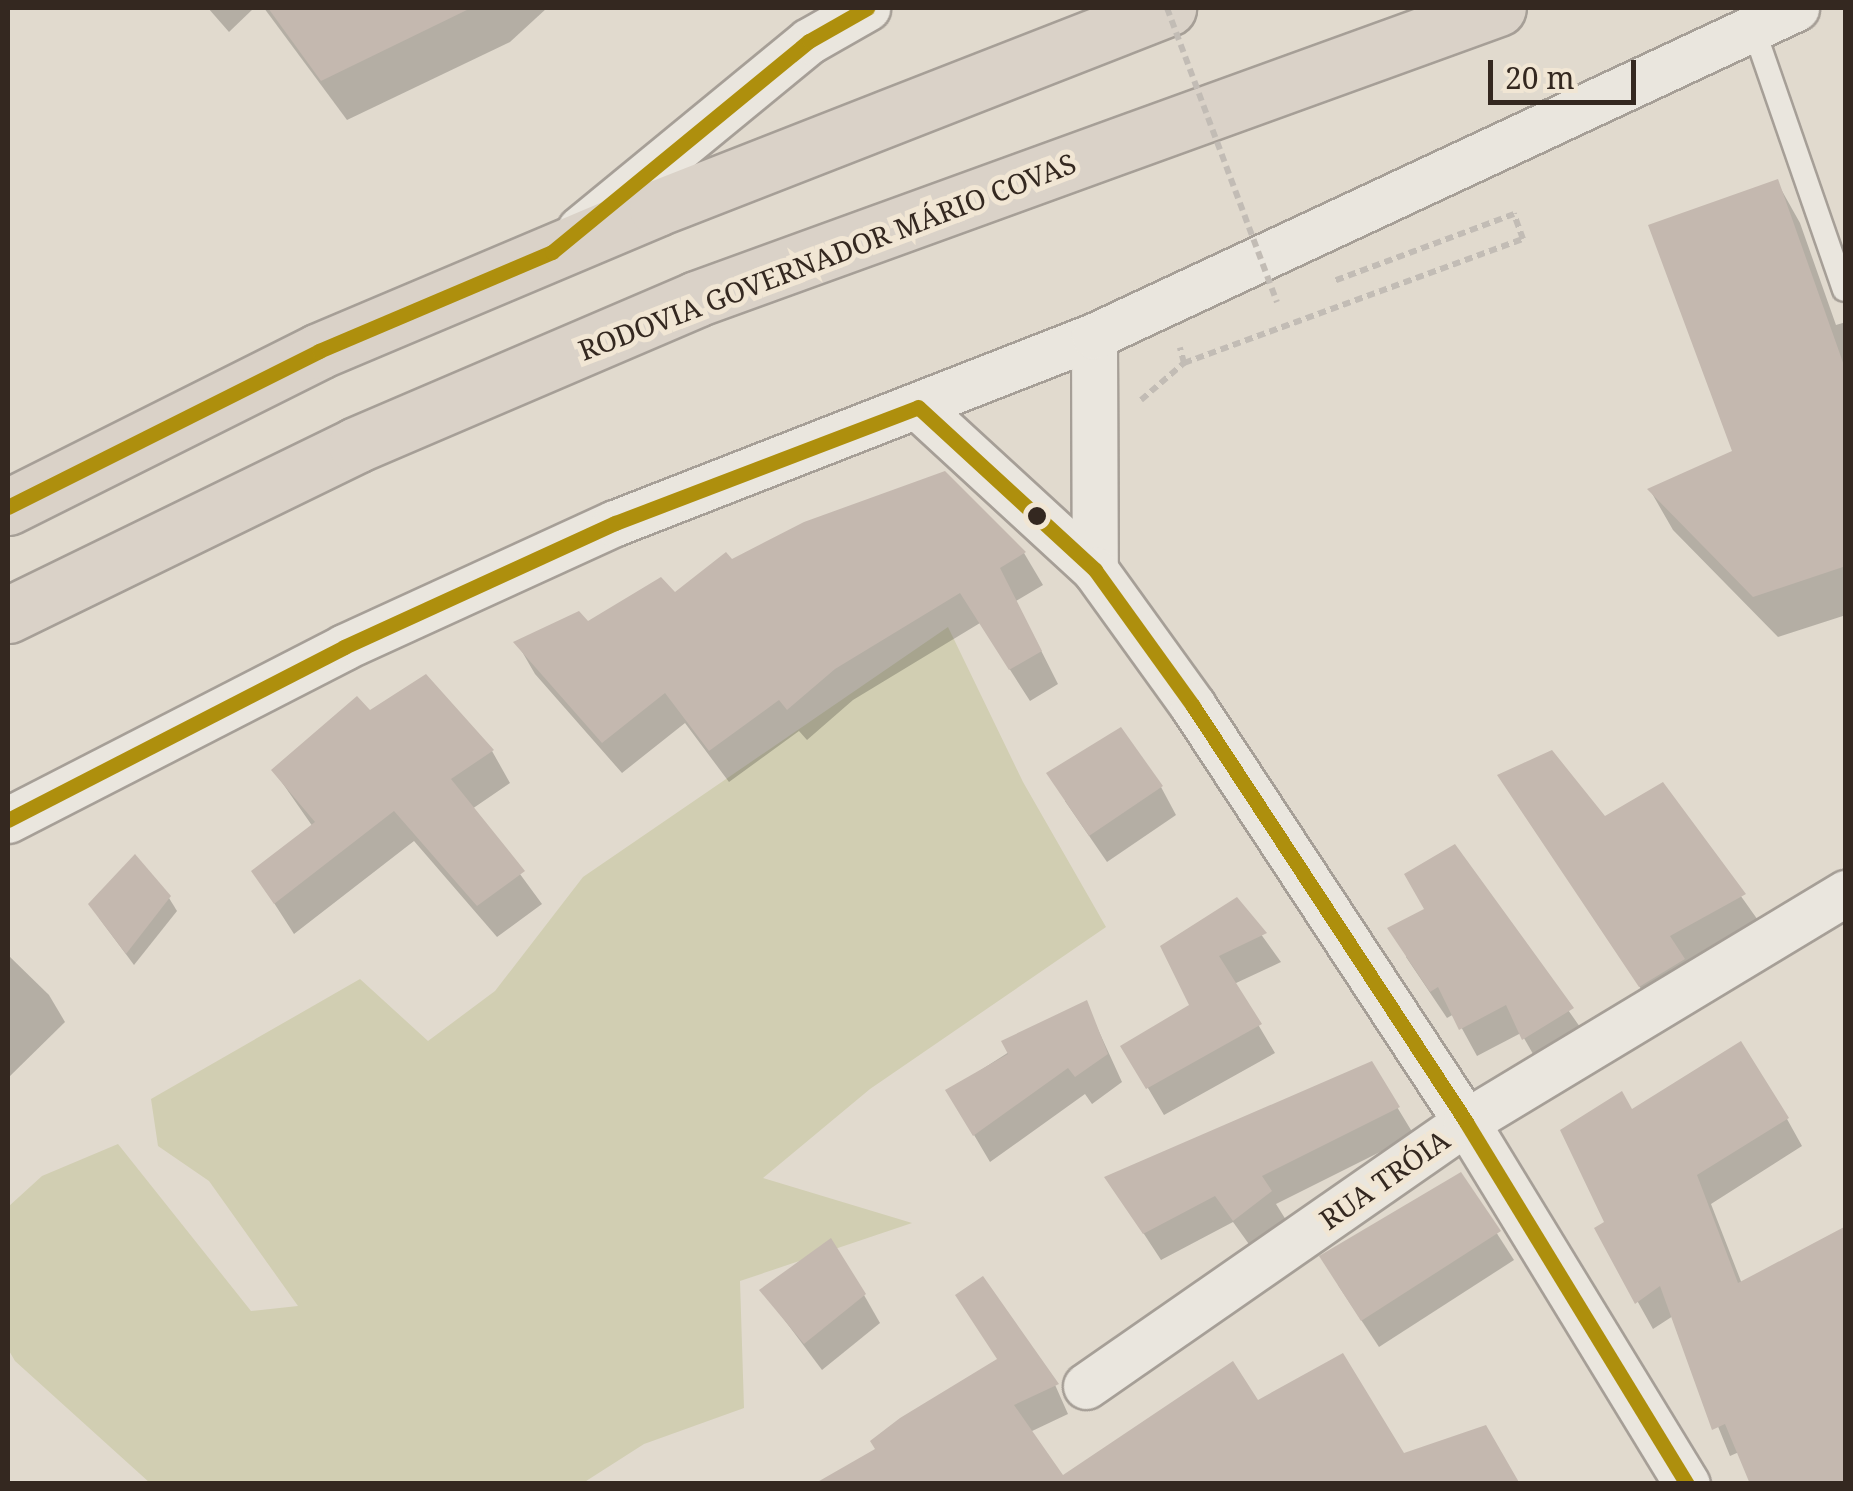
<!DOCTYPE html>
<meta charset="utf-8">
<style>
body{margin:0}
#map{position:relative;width:1853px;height:1491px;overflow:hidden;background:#e1dace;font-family:"Noto Serif",serif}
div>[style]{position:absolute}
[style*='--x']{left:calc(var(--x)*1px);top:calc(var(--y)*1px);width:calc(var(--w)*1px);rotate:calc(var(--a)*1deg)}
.green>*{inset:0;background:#d1ceb2}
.shadow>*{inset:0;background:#0003}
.building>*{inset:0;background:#c4b8af}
.path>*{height:6px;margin-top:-3px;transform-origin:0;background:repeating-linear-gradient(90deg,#c2bcb5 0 8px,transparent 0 13px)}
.roads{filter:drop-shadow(2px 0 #a69f97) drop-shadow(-2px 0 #a69f97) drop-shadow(0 2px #a69f97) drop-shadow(0 -2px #a69f97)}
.service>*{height:22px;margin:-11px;padding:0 11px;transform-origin:11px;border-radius:11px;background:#eae6de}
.minor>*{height:45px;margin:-22.5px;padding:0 22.5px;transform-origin:22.5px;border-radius:22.5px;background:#eae6de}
.trunk>*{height:55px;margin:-27.5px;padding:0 27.5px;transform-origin:27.5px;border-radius:27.5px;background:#dad2c8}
.path-bridge>*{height:6px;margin-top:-3px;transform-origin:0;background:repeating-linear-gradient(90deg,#c2bcb5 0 8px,transparent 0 13px)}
.bus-1>*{height:15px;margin:-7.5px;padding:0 7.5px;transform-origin:7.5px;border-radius:7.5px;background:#ae8f0d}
.dots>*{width:28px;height:28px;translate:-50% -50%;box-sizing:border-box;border:5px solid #f1e6d4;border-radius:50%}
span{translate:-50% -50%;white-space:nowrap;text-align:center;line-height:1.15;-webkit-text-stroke:10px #f1e6d4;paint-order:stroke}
.street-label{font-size:28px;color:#342820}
.frame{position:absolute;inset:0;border:10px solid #342820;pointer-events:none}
.scale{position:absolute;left:1488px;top:60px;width:148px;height:45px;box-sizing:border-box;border:5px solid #342820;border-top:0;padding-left:12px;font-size:30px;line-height:35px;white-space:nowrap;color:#342820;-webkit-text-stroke:8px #f1e6d4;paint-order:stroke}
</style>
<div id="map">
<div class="green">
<i style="clip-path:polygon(948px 627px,1023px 782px,1106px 927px,870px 1089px,763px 1178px,912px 1223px,740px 1281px,744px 1408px,644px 1444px,583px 1483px,150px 1483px,15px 1361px,8px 1349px,8px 1207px,42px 1176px,118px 1144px,251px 1311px,298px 1306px,209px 1181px,158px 1146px,151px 1099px,360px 979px,428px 1041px,495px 991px,583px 877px)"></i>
</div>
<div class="shadow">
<i style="clip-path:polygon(208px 8px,254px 8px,229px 32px)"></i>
<i style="clip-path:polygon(264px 8px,547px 8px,510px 42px,347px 120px)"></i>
<i style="clip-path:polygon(1777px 182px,1800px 223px,1836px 325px,1846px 322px,1846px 615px,1778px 637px,1673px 530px,1650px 490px,1735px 452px)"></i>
<i style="clip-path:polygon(944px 474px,1024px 553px,1043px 585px,1016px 601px,1058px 684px,1030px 701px,980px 623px,853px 700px,807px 740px,799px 731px,729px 782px,685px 723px,622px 773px,535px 674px,517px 643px,674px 596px,731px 562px)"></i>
<i style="clip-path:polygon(369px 713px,492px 751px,510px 783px,472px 809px,542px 904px,497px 937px,414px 841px,294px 934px,254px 872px,313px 827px,274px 771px)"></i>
<i style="clip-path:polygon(1500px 776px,1604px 819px,1662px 785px,1760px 923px,1657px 1013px)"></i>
<i style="clip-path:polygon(1161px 787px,1176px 815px,1107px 862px,1065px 801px)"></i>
<i style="clip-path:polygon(1454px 847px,1587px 1037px,1540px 1066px,1521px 1033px,1477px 1056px,1454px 1014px,1447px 1018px,1406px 957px)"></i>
<i style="clip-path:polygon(169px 898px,177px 911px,134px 965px,99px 918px)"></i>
<i style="clip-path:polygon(1237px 901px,1281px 962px,1234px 984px,1275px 1053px,1164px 1115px,1123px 1046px,1192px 1006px)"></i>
<i style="clip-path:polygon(8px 955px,49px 995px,65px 1022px,8px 1078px)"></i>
<i style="clip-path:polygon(1086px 1003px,1122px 1082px,1092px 1104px,1085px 1094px,990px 1162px,948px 1091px)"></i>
<i style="clip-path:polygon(1371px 1064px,1414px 1135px,1276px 1204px,1286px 1220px,1251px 1247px,1233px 1222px,1161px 1260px,1108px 1179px)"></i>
<i style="clip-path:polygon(1632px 1112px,1787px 1119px,1802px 1146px,1711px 1204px,1742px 1284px,1739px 1452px,1730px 1456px,1673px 1316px,1653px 1329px,1597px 1229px,1607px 1223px)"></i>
<i style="clip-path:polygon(1460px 1176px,1514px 1260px,1379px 1347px,1338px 1285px)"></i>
<i style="clip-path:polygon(762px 1290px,864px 1295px,880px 1323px,822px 1370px)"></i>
<i style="clip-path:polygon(1052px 1378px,1068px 1414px,1030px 1432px,1063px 1479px,819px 1484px)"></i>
</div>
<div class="building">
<i style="clip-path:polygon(268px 8px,471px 8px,321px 81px)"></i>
<i style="clip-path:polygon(1778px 179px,1846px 371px,1846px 566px,1753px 597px,1647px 489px,1732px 451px,1648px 225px)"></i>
<i style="clip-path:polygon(945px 471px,1026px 552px,1000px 568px,1042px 651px,1009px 670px,960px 593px,835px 669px,787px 710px,779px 700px,709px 751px,665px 693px,602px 743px,513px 642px,579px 611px,588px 621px,661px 577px,675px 592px,726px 552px,732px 559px,804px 522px)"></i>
<i style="clip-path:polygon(426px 674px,494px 750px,451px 779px,525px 871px,477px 906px,394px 811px,274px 904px,251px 871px,315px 822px,271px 770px,357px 696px,370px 710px)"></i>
<i style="clip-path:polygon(1121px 727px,1163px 786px,1089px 836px,1046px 773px)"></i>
<i style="clip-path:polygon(1552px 750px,1605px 816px,1663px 782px,1746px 894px,1670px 936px,1685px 959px,1639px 987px,1497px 775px)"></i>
<i style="clip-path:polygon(1455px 844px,1574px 1008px,1522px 1040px,1506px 1005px,1459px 1030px,1438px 987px,1430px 992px,1387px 928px,1424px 909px,1404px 874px)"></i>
<i style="clip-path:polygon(135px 854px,171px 896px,126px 954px,88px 904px)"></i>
<i style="clip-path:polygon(1237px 897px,1267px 933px,1219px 956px,1262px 1024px,1146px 1089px,1120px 1046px,1189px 1005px,1160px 946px)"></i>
<i style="clip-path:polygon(1087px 1000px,1108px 1054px,1075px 1077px,1068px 1068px,973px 1136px,945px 1090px,1008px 1054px,1001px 1041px)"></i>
<i style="clip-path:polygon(1741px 1041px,1789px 1118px,1697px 1175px,1738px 1283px,1846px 1226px,1846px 1484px,1750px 1484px,1725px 1424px,1712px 1430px,1660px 1286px,1635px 1304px,1594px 1228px,1604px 1222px,1560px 1130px,1622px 1091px,1632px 1109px)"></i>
<i style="clip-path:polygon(1372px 1061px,1400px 1107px,1262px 1176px,1272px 1191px,1233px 1221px,1215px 1196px,1143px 1234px,1104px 1177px)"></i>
<i style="clip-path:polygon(1461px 1172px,1501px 1231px,1361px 1321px,1319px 1256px)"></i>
<i style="clip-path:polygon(831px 1238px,866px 1294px,804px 1344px,759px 1290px)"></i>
<i style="clip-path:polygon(983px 1276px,1059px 1384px,1014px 1405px,1063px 1475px,1233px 1361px,1258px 1400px,1343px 1353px,1404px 1453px,1486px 1425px,1520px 1484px,814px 1484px,875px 1449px,870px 1441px,900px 1418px,997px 1359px,955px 1295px)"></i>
</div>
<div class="path">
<i style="--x:1184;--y:363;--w:361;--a:-20.1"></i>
<i style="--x:1523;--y:239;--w:27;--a:-110"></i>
<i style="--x:1514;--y:214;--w:192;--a:159.6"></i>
<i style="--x:1141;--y:400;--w:57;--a:-40.7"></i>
<i style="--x:1184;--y:363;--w:16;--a:-105"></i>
</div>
<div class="roads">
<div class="service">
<i style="--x:1753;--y:27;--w:278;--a:70.9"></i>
</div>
<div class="minor">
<i style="--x:580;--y:229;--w:296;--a:-39.4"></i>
<i style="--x:809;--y:41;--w:67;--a:-29.6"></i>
<i style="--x:1094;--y:336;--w:234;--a:89.8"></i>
<i style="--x:918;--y:407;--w:241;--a:42.6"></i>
<i style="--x:1095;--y:570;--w:168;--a:54.2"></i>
<i style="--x:1193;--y:706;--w:498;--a:56.7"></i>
<i style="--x:1466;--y:1122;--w:424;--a:58.6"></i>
<i style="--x:8;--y:820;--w:378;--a:-27.2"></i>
<i style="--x:344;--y:647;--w:298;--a:-24.6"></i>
<i style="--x:615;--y:523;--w:514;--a:-21.33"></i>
<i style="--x:1094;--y:336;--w:775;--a:-25.04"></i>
<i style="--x:1086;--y:1386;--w:463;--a:-34.8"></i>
<i style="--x:1466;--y:1122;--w:444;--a:-31.1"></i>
</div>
<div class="trunk">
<i style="--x:8;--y:507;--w:348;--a:-26.6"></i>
<i style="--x:319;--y:351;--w:367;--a:-22.9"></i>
<i style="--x:657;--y:208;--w:549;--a:-21.37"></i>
<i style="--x:8;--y:615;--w:387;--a:-26"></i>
<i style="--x:356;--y:445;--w:370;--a:-23.2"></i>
<i style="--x:696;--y:299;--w:853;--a:-19.94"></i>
</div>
</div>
<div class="path-bridge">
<i style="--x:1167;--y:8;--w:314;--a:69.5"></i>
</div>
<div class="bus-1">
<i style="--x:8;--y:507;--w:348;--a:-26.6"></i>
<i style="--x:319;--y:351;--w:253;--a:-23"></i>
<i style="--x:552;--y:252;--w:333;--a:-39.4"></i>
<i style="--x:809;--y:41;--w:67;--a:-29.6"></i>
<i style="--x:8;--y:820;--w:378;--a:-27.2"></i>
<i style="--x:344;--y:647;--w:298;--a:-24.6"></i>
<i style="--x:615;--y:523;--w:324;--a:-20.9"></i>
<i style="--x:918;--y:407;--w:241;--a:42.6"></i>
<i style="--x:1095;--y:570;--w:168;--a:54.2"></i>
<i style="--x:1193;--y:706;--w:498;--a:56.7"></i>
<i style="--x:1466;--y:1122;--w:424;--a:58.6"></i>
</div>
<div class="dots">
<i style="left:1037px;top:516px;background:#342820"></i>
</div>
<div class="street-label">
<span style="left:827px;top:256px;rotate:-21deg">RODOVIA GOVERNADOR MÁRIO COVAS</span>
<span style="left:1384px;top:1179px;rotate:-35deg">RUA TRÓIA</span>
</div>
<div class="frame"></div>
<div class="scale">20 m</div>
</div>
